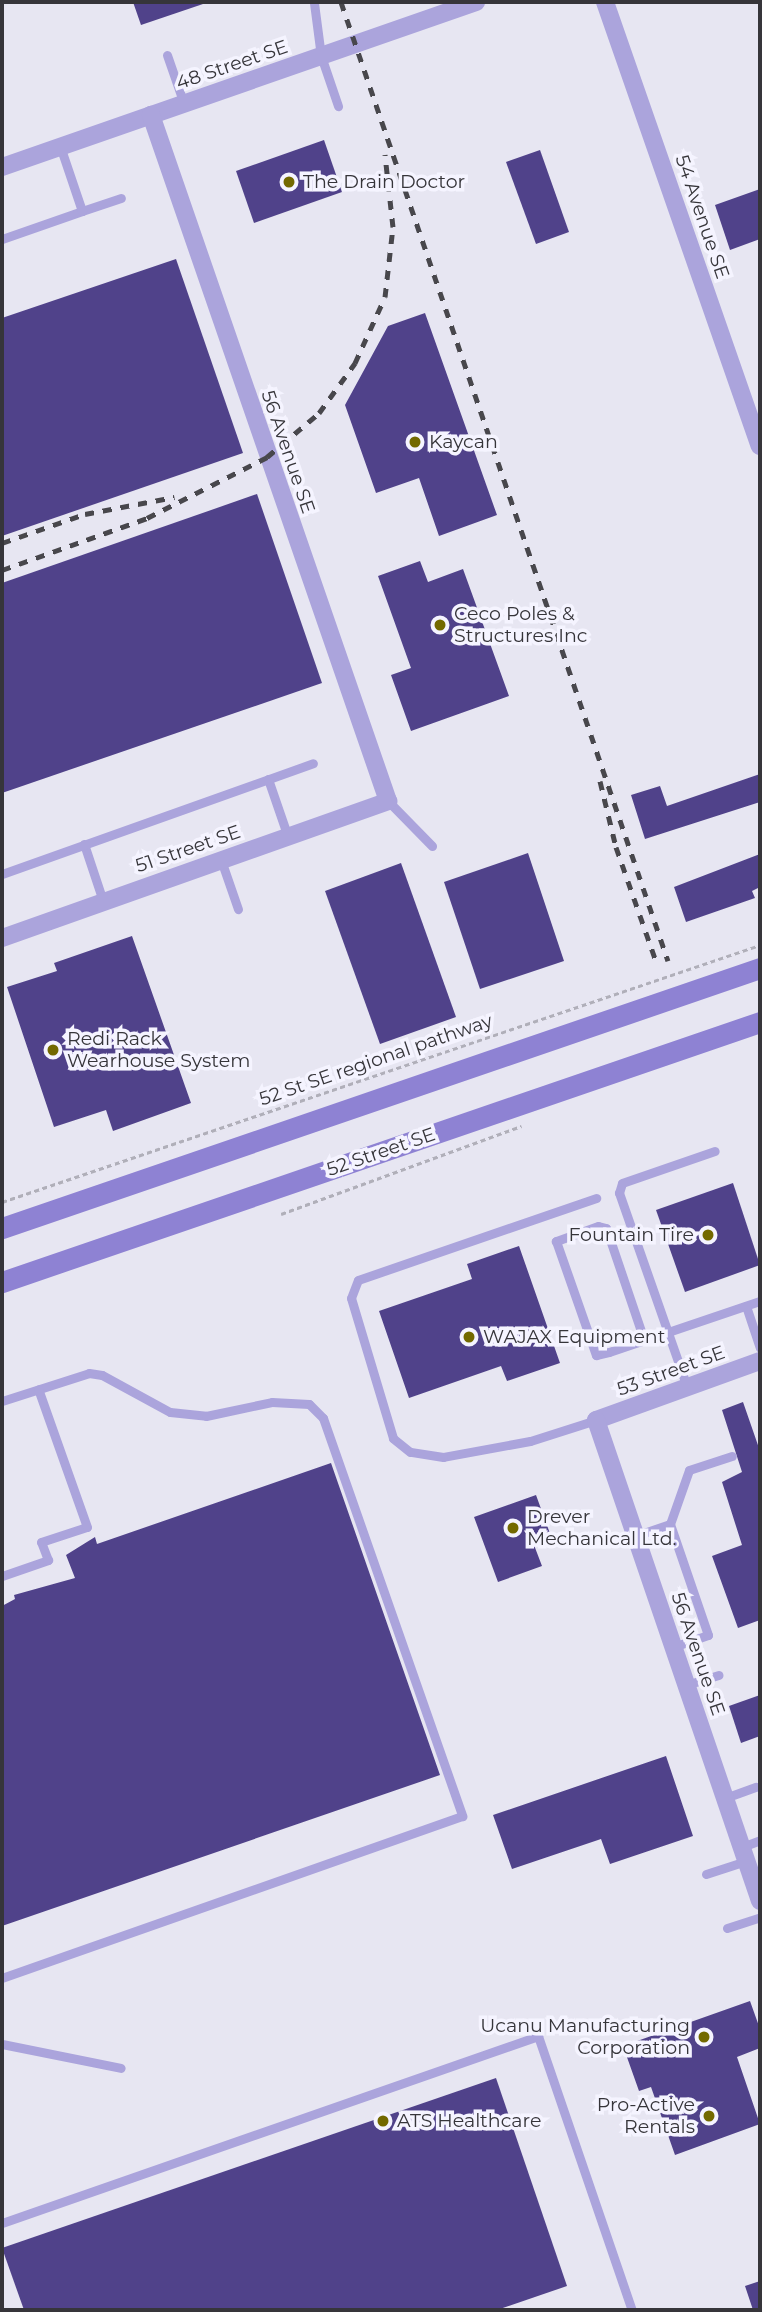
<!DOCTYPE html>
<style>
body{margin:0}
#map{position:relative;width:762px;height:2312px;overflow:hidden;background:#e7e6f2;font-family:Montserrat,sans-serif}
div>[style]{position:absolute}
[style*='--x']{left:calc(var(--x)*1px);top:calc(var(--y)*1px);width:calc(var(--w)*1px);rotate:calc(var(--a)*1deg)}
.building>*{inset:0;background:#50428a}
.path>*{height:2.5px;margin-top:-1.25px;transform-origin:0;background:repeating-linear-gradient(90deg,#b0afb9 0 5px,transparent 0 8.5px)}
.lane>*{height:9px;margin:-4.5px;padding:0 4.5px;transform-origin:4.5px;border-radius:4.5px;background:#aba4dc}
.street>*{height:18px;margin:-9px;padding:0 9px;transform-origin:9px;border-radius:9px;background:#aba4dc}
.secondary>*{height:21px;margin:-10.5px;padding:0 10.5px;transform-origin:10.5px;border-radius:10.5px;background:#8e82d3}
.rail>*{height:5px;margin-top:-2.5px;transform-origin:0;background:repeating-linear-gradient(90deg,#48474c 0 9px,transparent 0 18px)}
.dots>*{width:19px;height:19px;translate:-50% -50%;box-sizing:border-box;border:4px solid #f5f4ff;border-radius:50%}
span{translate:-50% -50%;white-space:nowrap;text-align:center;line-height:1.15;-webkit-text-stroke:7px #f5f4ff;paint-order:stroke}
.street-label{font-size:19px;color:#36353a}
.poi-label{font-size:19px;color:#36353a}
.left{translate:0 -50%;text-align:left}
.right{translate:-100% -50%;text-align:right}
.frame{position:absolute;inset:0;border:4px solid #36353a;pointer-events:none}
</style>
<div id="map">
<div class="building">
<i style="clip-path:polygon(133px 2px,202px 2px,203px 4px,141px 25px)"></i>
<i style="clip-path:polygon(324px 140px,342px 192px,254px 223px,236px 171px)"></i>
<i style="clip-path:polygon(540px 150px,569px 232px,536px 244px,506px 162px)"></i>
<i style="clip-path:polygon(760px 189px,760px 239px,730px 250px,715px 205px)"></i>
<i style="clip-path:polygon(176px 259px,243px 453px,2px 536px,2px 318px)"></i>
<i style="clip-path:polygon(425px 313px,497px 515px,439px 536px,419px 478px,376px 493px,345px 405px,388px 326px)"></i>
<i style="clip-path:polygon(257px 494px,322px 683px,2px 793px,2px 583px)"></i>
<i style="clip-path:polygon(420px 561px,428px 582px,463px 569px,509px 696px,411px 731px,391px 675px,411px 668px,378px 576px)"></i>
<i style="clip-path:polygon(760px 774px,760px 802px,645px 839px,631px 795px,660px 786px,667px 806px)"></i>
<i style="clip-path:polygon(528px 853px,564px 961px,480px 989px,444px 882px)"></i>
<i style="clip-path:polygon(760px 854px,760px 887px,752px 891px,755px 898px,686px 922px,674px 887px)"></i>
<i style="clip-path:polygon(401px 863px,456px 1017px,380px 1044px,325px 891px)"></i>
<i style="clip-path:polygon(132px 936px,191px 1103px,113px 1131px,106px 1110px,54px 1127px,7px 987px,57px 971px,54px 963px)"></i>
<i style="clip-path:polygon(733px 1183px,760px 1265px,685px 1292px,656px 1210px)"></i>
<i style="clip-path:polygon(519px 1246px,560px 1363px,507px 1381px,501px 1366px,409px 1398px,379px 1311px,472px 1279px,467px 1264px)"></i>
<i style="clip-path:polygon(743px 1402px,760px 1451px,760px 1620px,738px 1628px,712px 1556px,742px 1545px,722px 1482px,742px 1472px,722px 1410px)"></i>
<i style="clip-path:polygon(331px 1463px,440px 1775px,2px 1926px,2px 1606px,15px 1599px,14px 1595px,75px 1578px,66px 1555px,95px 1537px,97px 1544px)"></i>
<i style="clip-path:polygon(536px 1495px,552px 1539px,534px 1545px,542px 1566px,498px 1582px,474px 1517px)"></i>
<i style="clip-path:polygon(760px 1695px,760px 1736px,741px 1743px,729px 1706px)"></i>
<i style="clip-path:polygon(666px 1756px,693px 1836px,610px 1864px,601px 1839px,512px 1869px,493px 1815px)"></i>
<i style="clip-path:polygon(750px 2001px,760px 2029px,760px 2048px,737px 2057px,760px 2124px,675px 2155px,651px 2087px,639px 2091px,623px 2046px)"></i>
<i style="clip-path:polygon(496px 2078px,567px 2286px,497px 2310px,24px 2310px,2px 2248px)"></i>
<i style="clip-path:polygon(760px 2281px,760px 2310px,753px 2310px,745px 2286px)"></i>
</div>
<div class="path">
<i style="--x:2;--y:1202;--w:800;--a:-18.73"></i>
<i style="--x:281;--y:1214;--w:256;--a:-20.1"></i>
</div>
<div class="lane">
<i style="--x:314;--y:3;--w:53;--a:82.5"></i>
<i style="--x:321;--y:56;--w:53;--a:71.2"></i>
<i style="--x:167;--y:55;--w:52;--a:70.9"></i>
<i style="--x:82;--y:211;--w:41;--a:-18.4"></i>
<i style="--x:2;--y:239;--w:85;--a:-19.3"></i>
<i style="--x:82;--y:211;--w:69;--a:-108.7"></i>
<i style="--x:268;--y:779;--w:61;--a:71"></i>
<i style="--x:388;--y:801;--w:63;--a:45.6"></i>
<i style="--x:84;--y:844;--w:60;--a:71.6"></i>
<i style="--x:221;--y:860;--w:52;--a:70.9"></i>
<i style="--x:2;--y:874;--w:330;--a:-19.6"></i>
<i style="--x:746;--y:1306;--w:44;--a:71.6"></i>
<i style="--x:644;--y:1340;--w:118;--a:-108.7"></i>
<i style="--x:606;--y:1228;--w:8;--a:-166"></i>
<i style="--x:598;--y:1226;--w:45;--a:160.3"></i>
<i style="--x:556;--y:1241;--w:121;--a:70.7"></i>
<i style="--x:596;--y:1355;--w:13;--a:-13"></i>
<i style="--x:609;--y:1352;--w:159;--a:-18.7"></i>
<i style="--x:687;--y:1387;--w:206;--a:-109.3"></i>
<i style="--x:619;--y:1193;--w:10;--a:-73"></i>
<i style="--x:622;--y:1183;--w:98;--a:-19"></i>
<i style="--x:2;--y:1401;--w:91;--a:-17.8"></i>
<i style="--x:89;--y:1373;--w:13;--a:9"></i>
<i style="--x:102;--y:1375;--w:77;--a:28.6"></i>
<i style="--x:170;--y:1412;--w:36;--a:6"></i>
<i style="--x:206;--y:1416;--w:67;--a:-12"></i>
<i style="--x:272;--y:1402;--w:37;--a:3"></i>
<i style="--x:309;--y:1404;--w:20;--a:45"></i>
<i style="--x:323;--y:1418;--w:422;--a:70.7"></i>
<i style="--x:462;--y:1816;--w:488;--a:160.6"></i>
<i style="--x:596;--y:1420;--w:69;--a:162.3"></i>
<i style="--x:530;--y:1441;--w:88;--a:169.6"></i>
<i style="--x:443;--y:1457;--w:33;--a:-171"></i>
<i style="--x:410;--y:1452;--w:22;--a:-141"></i>
<i style="--x:393;--y:1438;--w:146;--a:-106.7"></i>
<i style="--x:351;--y:1298;--w:19;--a:-69"></i>
<i style="--x:358;--y:1280;--w:252;--a:-19"></i>
<i style="--x:635;--y:1536;--w:37;--a:-19"></i>
<i style="--x:2;--y:1576;--w:49;--a:-19.2"></i>
<i style="--x:48;--y:1560;--w:19;--a:-111"></i>
<i style="--x:41;--y:1542;--w:48;--a:-18.1"></i>
<i style="--x:87;--y:1527;--w:146;--a:-109.5"></i>
<i style="--x:673;--y:1647;--w:37;--a:-19"></i>
<i style="--x:708;--y:1635;--w:117;--a:-108.9"></i>
<i style="--x:670;--y:1524;--w:57;--a:-70.6"></i>
<i style="--x:689;--y:1470;--w:45;--a:-18"></i>
<i style="--x:686;--y:1685;--w:34;--a:-17"></i>
<i style="--x:725;--y:1798;--w:33;--a:-20"></i>
<i style="--x:742;--y:1847;--w:19;--a:-21"></i>
<i style="--x:706;--y:1874;--w:42;--a:-18"></i>
<i style="--x:727;--y:1928;--w:35;--a:-18"></i>
<i style="--x:2;--y:2044;--w:121;--a:11.4"></i>
<i style="--x:2;--y:2223;--w:568;--a:-19.23"></i>
<i style="--x:538;--y:2036;--w:290;--a:71.1"></i>
</div>
<div class="street">
<i style="--x:605;--y:2;--w:470;--a:70.8"></i>
<i style="--x:2;--y:167;--w:502;--a:-19.19"></i>
<i style="--x:2;--y:938;--w:410;--a:-19.5"></i>
<i style="--x:388;--y:801;--w:726;--a:-109.06"></i>
<i style="--x:760;--y:1361;--w:174;--a:160.2"></i>
<i style="--x:596;--y:1420;--w:508;--a:71.17"></i>
</div>
<div class="secondary">
<i style="--x:2;--y:1228;--w:801;--a:-18.93"></i>
<i style="--x:2;--y:1282;--w:801;--a:-18.93"></i>
</div>
<div class="rail">
<i style="--x:341;--y:2;--w:1013;--a:71.17"></i>
<i style="--x:2;--y:543;--w:88;--a:-19.3"></i>
<i style="--x:85;--y:514;--w:91;--a:-10.8"></i>
<i style="--x:2;--y:570;--w:154;--a:-19.7"></i>
<i style="--x:147;--y:518;--w:135;--a:-26.9"></i>
<i style="--x:267;--y:457;--w:68;--a:-40.2"></i>
<i style="--x:319;--y:413;--w:62;--a:-54.2"></i>
<i style="--x:355;--y:363;--w:72;--a:-65.6"></i>
<i style="--x:385;--y:297;--w:70;--a:-83.5"></i>
<i style="--x:393;--y:227;--w:73;--a:-96.3"></i>
<i style="--x:600;--y:781;--w:68;--a:76.4"></i>
<i style="--x:616;--y:847;--w:124;--a:70.7"></i>
</div>
<div class="dots">
<i style="left:289px;top:182px;background:#736900"></i>
<i style="left:415px;top:442px;background:#736900"></i>
<i style="left:440px;top:625px;background:#736900"></i>
<i style="left:53px;top:1050px;background:#736900"></i>
<i style="left:708px;top:1235px;background:#736900"></i>
<i style="left:469px;top:1337px;background:#736900"></i>
<i style="left:513px;top:1528px;background:#736900"></i>
<i style="left:704px;top:2037px;background:#736900"></i>
<i style="left:709px;top:2116px;background:#736900"></i>
<i style="left:383px;top:2121px;background:#736900"></i>
</div>
<div class="street-label">
<span style="left:232px;top:65px;rotate:-19deg">48 Street SE</span>
<span style="left:702px;top:217px;rotate:71deg">54 Avenue SE</span>
<span style="left:288px;top:452px;rotate:71deg">56 Avenue SE</span>
<span style="left:188px;top:849px;rotate:-19deg">51 Street SE</span>
<span style="left:376px;top:1060px;rotate:-19deg">52 St SE regional pathway</span>
<span style="left:381px;top:1152px;rotate:-19deg">52 Street SE</span>
<span style="left:671px;top:1371px;rotate:-20deg">53 Street SE</span>
<span style="left:698px;top:1654px;rotate:71deg">56 Avenue SE</span>
</div>
<div class="poi-label">
<span class="left" style="left:303px;top:182px">The Drain Doctor</span>
<span class="left" style="left:429px;top:442px">Kaycan</span>
<span class="left" style="left:454px;top:625px">Ceco Poles &amp;<br>Structures Inc</span>
<span class="left" style="left:67px;top:1050px">Redi Rack<br>Wearhouse System</span>
<span class="right" style="left:694px;top:1235px">Fountain Tire</span>
<span class="left" style="left:483px;top:1337px">WAJAX Equipment</span>
<span class="left" style="left:527px;top:1528px">Drever<br>Mechanical Ltd.</span>
<span class="right" style="left:690px;top:2037px">Ucanu Manufacturing<br>Corporation</span>
<span class="right" style="left:695px;top:2116px">Pro-Active<br>Rentals</span>
<span class="left" style="left:397px;top:2121px">ATS Healthcare</span>
</div>
<div class="frame"></div>
</div>
